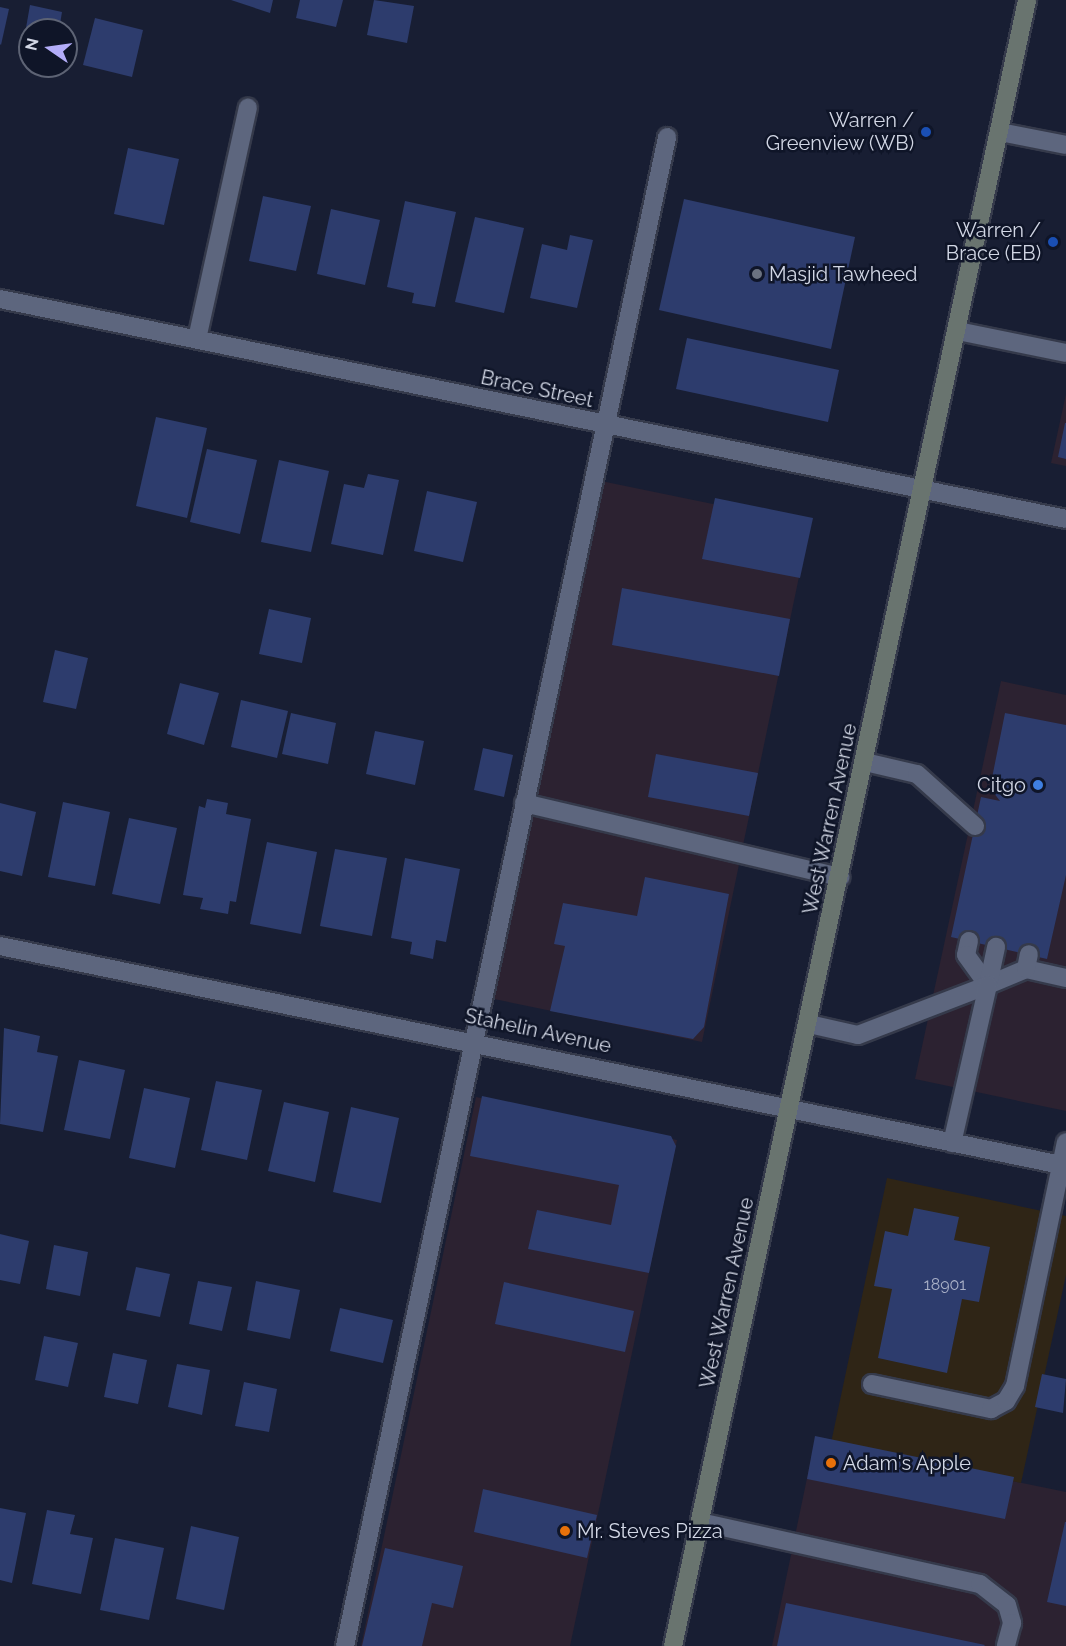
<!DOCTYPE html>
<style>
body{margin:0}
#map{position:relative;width:1066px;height:1646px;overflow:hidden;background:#181e33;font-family:Raleway,sans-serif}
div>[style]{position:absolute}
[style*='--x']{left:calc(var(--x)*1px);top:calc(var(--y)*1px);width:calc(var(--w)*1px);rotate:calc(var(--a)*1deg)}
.commercial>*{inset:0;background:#2c2231}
.medical>*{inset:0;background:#2f2516}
.building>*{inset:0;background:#2d3c6d}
.roads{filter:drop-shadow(2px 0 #353a4b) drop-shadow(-2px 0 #353a4b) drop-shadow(0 2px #353a4b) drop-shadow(0 -2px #353a4b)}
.service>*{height:18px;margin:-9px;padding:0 9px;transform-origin:9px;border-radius:9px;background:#5d667e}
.minor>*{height:18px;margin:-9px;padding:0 9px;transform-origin:9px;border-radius:9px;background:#5d667e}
.secondary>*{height:18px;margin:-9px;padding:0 9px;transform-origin:9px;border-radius:9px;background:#69746f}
.dots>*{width:16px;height:16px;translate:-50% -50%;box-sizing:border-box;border:3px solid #0f1528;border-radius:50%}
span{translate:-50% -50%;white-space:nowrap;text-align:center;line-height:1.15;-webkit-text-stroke:5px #0f1528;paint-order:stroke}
.number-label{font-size:16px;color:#a9b0c7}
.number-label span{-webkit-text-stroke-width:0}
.poi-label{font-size:20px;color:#d2d7e5}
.right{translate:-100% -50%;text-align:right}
.left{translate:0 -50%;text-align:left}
.street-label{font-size:20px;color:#d2d7e5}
.north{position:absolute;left:18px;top:18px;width:60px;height:60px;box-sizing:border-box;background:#0f1528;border:2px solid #5d6374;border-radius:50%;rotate:283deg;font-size:16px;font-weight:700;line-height:24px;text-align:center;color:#d2d7e5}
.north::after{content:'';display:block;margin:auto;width:21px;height:27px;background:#b3adf9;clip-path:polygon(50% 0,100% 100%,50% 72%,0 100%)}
</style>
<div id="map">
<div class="commercial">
<i style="clip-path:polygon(1066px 394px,1066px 466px,1051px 463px)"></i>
<i style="clip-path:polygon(601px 481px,810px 524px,702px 1042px,494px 999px)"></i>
<i style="clip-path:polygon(1001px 681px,1066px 695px,1066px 1111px,915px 1079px)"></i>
<i style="clip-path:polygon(476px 1097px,677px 1140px,570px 1646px,361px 1646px)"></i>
<i style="clip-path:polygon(815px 1440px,1066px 1492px,1066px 1646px,772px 1646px)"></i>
</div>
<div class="medical">
<i style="clip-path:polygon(887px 1178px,1066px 1216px,1066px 1275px,1021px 1483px,831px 1443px)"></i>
</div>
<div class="building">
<i style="clip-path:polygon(231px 0,273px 0,270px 13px)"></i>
<i style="clip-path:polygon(300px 0,343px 0,336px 27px,296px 18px)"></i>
<i style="clip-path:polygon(374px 0,414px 6px,407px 43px,367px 35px)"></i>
<i style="clip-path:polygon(30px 5px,62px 12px,59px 30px,26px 28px)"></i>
<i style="clip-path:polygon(0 7px,9px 9px,1px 45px,0 44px)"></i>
<i style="clip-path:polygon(95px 18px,143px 30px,132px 77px,83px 65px)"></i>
<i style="clip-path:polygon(128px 148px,179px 159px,164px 225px,114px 214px)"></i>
<i style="clip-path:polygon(263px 196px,311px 206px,296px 271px,249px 261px)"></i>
<i style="clip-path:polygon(684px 199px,855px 237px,831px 349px,659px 310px)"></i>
<i style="clip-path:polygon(405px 201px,456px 212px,435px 307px,412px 303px,414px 293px,387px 287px)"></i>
<i style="clip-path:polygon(331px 209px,380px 220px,365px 285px,317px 274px)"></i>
<i style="clip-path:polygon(475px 217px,524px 228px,504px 313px,455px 302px)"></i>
<i style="clip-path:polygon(570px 235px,593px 240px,577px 308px,530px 298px,542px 244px,567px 250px)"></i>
<i style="clip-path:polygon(687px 338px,839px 370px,828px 422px,676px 389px)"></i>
<i style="clip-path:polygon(156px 417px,207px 428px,187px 518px,136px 506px)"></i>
<i style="clip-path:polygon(1065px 423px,1066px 423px,1066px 459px,1058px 457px)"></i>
<i style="clip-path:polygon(207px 449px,257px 460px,240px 534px,190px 522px)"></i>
<i style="clip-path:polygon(279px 460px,329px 471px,311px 552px,261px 542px)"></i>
<i style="clip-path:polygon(368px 474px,399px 480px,383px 555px,331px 544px,344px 484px,364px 488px)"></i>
<i style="clip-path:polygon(427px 491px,477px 502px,463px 562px,414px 551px)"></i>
<i style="clip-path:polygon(715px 498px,813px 518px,800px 578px,702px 559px)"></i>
<i style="clip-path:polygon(622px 588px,790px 619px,779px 676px,612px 645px)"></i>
<i style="clip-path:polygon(269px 609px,311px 618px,302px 663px,259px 654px)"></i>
<i style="clip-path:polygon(55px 650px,88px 658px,76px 709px,43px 702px)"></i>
<i style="clip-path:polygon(180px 683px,219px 693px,204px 745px,167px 734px)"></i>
<i style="clip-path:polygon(241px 700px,288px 711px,277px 758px,231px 747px)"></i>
<i style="clip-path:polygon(291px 713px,336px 723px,328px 764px,282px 754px)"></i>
<i style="clip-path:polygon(1005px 713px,1066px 725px,1066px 875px,1047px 959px,951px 937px,981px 797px,1000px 801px,990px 788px)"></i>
<i style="clip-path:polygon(375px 731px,424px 741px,415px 785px,366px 774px)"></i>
<i style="clip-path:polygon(483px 748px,513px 755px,504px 797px,474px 790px)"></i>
<i style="clip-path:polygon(656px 754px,758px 773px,749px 816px,648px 797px)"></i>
<i style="clip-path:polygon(207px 799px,228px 803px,226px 814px,251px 819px,236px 902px,230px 901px,228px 914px,200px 909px,203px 898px,183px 895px,199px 806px,205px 808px)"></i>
<i style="clip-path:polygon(63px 802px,110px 812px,95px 886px,48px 877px)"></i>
<i style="clip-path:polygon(0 803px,36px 812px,22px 876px,0 871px)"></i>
<i style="clip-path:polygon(129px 818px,177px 828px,160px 904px,112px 894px)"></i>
<i style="clip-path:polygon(267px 842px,317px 852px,301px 934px,250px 924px)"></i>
<i style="clip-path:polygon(335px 849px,387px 858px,372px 936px,320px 926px)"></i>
<i style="clip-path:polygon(405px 858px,460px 869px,446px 942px,436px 940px,433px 959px,410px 954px,412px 942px,391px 938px)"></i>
<i style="clip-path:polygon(645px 877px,729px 894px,704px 1027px,693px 1039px,550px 1011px,565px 946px,554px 944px,563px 903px,637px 916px)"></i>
<i style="clip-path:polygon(4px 1028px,40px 1036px,37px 1052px,58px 1056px,43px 1132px,0 1124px)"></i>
<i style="clip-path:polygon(79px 1060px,125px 1070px,110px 1139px,64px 1130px)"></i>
<i style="clip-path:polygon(216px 1081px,262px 1090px,247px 1160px,201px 1150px)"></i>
<i style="clip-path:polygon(144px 1088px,190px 1098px,175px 1168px,129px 1158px)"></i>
<i style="clip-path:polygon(482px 1096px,671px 1136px,676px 1146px,649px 1273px,528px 1249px,537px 1210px,611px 1225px,619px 1185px,470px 1156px)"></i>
<i style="clip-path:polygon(284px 1102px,329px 1112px,315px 1182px,268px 1171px)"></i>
<i style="clip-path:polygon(351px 1107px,399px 1118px,381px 1203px,333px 1192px)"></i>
<i style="clip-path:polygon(914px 1208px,959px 1217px,954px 1240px,990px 1247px,979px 1302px,962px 1299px,947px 1373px,878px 1358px,892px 1289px,874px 1286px,885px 1231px,908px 1236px)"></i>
<i style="clip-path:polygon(0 1234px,29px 1241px,20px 1284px,0 1280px)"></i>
<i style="clip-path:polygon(54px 1245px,88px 1252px,80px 1296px,46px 1289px)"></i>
<i style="clip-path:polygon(136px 1267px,170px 1274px,160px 1317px,126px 1310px)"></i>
<i style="clip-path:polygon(198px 1281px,232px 1287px,222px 1331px,189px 1324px)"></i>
<i style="clip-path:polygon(256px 1281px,300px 1290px,290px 1339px,247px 1330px)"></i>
<i style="clip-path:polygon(504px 1282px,634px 1311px,625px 1352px,495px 1324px)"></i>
<i style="clip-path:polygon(340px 1308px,393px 1320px,383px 1363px,330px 1351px)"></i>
<i style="clip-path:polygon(44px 1336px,78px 1343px,68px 1387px,35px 1380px)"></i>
<i style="clip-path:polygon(113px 1353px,147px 1360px,138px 1404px,104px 1397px)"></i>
<i style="clip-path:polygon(177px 1364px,210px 1370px,202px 1415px,168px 1407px)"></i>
<i style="clip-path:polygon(1042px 1374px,1066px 1379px,1063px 1413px,1035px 1407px)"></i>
<i style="clip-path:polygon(244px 1382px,277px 1389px,269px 1432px,235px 1426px)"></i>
<i style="clip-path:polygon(815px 1436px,1014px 1477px,1005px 1519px,807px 1479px)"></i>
<i style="clip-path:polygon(483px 1489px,597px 1515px,587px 1558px,474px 1532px)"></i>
<i style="clip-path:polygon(0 1508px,26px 1513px,12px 1583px,0 1580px)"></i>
<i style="clip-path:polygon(47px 1510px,75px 1515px,70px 1534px,93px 1538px,81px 1594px,32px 1584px)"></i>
<i style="clip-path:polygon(1065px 1522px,1066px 1522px,1066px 1606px,1047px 1602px)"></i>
<i style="clip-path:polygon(191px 1526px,239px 1537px,224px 1610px,176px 1599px)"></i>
<i style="clip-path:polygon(115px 1538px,164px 1548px,149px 1620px,100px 1610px)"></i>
<i style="clip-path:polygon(385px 1548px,463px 1566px,453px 1608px,432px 1603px,422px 1646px,362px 1646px)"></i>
<i style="clip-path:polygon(786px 1603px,985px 1645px,984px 1646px,777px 1646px)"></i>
</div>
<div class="roads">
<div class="service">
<i style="--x:1000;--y:132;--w:67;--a:11.1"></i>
<i style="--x:958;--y:331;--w:110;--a:11.5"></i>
<i style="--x:197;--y:339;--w:237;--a:-77.6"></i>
<i style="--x:865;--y:762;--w:53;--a:13"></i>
<i style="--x:917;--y:774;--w:78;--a:41.9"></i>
<i style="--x:524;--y:803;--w:325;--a:13.2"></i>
<i style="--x:969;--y:941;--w:14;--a:102"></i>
<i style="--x:966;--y:955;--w:37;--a:54"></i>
<i style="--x:1026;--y:969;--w:41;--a:12.7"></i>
<i style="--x:988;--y:985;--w:41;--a:-22.8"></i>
<i style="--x:1026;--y:969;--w:15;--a:-79"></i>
<i style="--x:988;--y:985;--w:39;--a:-78"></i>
<i style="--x:809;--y:1024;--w:50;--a:12.7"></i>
<i style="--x:858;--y:1035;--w:139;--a:-21"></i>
<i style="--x:988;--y:985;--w:162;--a:102.8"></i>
<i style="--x:872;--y:1384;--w:122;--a:11.9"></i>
<i style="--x:991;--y:1409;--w:17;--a:-28"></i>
<i style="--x:1006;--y:1401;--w:17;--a:-59"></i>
<i style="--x:1015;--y:1386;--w:249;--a:-78.2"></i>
<i style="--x:700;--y:1522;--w:287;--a:12.5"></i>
<i style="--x:980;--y:1584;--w:34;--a:38"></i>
<i style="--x:1007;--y:1605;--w:19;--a:74"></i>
<i style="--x:1012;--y:1623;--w:24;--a:105"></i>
<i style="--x:345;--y:1646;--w:1543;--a:-77.95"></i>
</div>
<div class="minor">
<i style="--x:0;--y:299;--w:1088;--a:11.66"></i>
<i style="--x:0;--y:946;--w:1088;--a:11.66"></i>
</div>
<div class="secondary">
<i style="--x:673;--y:1646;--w:1684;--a:-77.86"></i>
</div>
</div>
<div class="dots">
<i style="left:926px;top:132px;background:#1a4fb4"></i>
<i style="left:1053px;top:242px;background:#1a4fb4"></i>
<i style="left:757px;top:274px;background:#6b7280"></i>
<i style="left:1038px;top:785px;background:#3f7fe0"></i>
<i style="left:831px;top:1463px;background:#e8710a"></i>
<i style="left:565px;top:1531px;background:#e8710a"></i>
</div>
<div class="number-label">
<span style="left:945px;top:1285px">18901</span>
</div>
<div class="poi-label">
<span class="right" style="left:914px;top:132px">Warren /<br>Greenview (WB)</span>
<span class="right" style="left:1041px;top:242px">Warren /<br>Brace (EB)</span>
<span class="left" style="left:769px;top:274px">Masjid Tawheed</span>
<span class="right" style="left:1026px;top:785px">Citgo</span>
<span class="left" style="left:843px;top:1463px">Adam's Apple</span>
<span class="left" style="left:577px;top:1531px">Mr. Steves Pizza</span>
</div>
<div class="street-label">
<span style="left:537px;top:389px;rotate:12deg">Brace Street</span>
<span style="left:830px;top:819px;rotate:-78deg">West Warren Avenue</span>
<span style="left:538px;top:1031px;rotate:12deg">Stahelin Avenue</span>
<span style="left:727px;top:1293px;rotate:-78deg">West Warren Avenue</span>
</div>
<div class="north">N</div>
</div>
